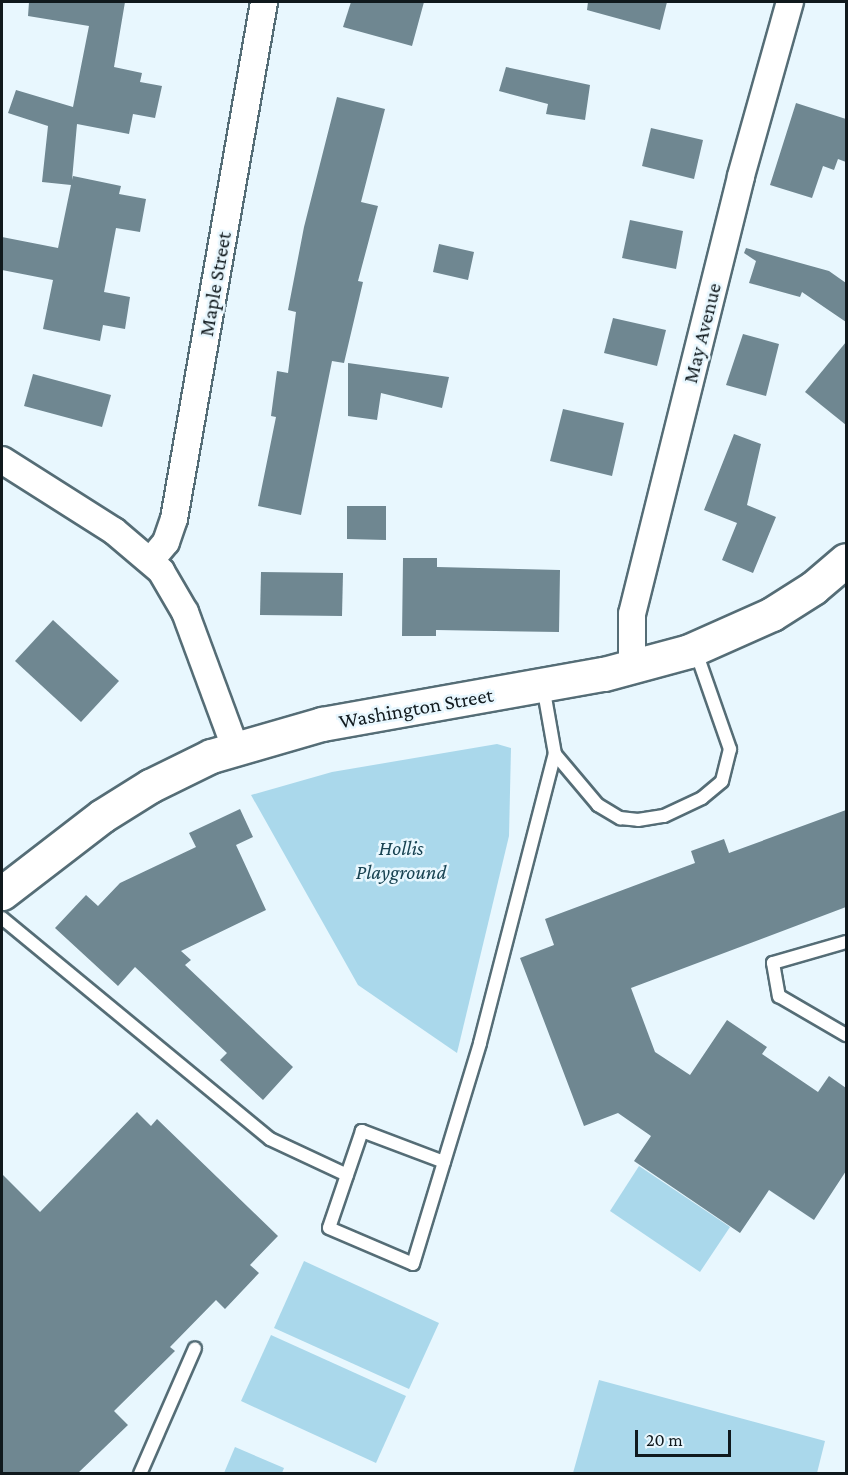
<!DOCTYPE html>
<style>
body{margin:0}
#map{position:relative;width:848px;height:1475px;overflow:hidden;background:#e8f7fe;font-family:"Crimson Pro",serif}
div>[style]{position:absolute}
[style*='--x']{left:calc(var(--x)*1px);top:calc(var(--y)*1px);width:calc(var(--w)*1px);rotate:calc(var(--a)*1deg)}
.green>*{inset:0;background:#aad8eb}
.building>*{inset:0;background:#6f8791}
.roads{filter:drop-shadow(2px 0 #556d76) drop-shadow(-2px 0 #556d76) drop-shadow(0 2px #556d76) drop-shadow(0 -2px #556d76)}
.lane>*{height:12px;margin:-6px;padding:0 6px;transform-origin:6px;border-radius:6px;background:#fff}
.street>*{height:26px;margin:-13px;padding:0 13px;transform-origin:13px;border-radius:13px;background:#fff}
.secondary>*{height:33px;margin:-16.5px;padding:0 16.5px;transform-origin:16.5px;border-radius:16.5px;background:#fff}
span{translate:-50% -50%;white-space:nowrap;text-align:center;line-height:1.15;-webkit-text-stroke:5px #e8f7fe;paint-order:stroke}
.street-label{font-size:21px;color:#10191d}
.park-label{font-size:21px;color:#184352;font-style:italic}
.frame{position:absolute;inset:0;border:3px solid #10191d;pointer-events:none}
.scale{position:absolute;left:635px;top:1430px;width:96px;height:27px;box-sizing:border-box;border:3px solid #10191d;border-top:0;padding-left:8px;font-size:18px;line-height:21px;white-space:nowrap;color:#10191d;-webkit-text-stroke:4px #e8f7fe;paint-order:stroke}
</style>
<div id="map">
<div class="green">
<i style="clip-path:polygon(497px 744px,511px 748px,509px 836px,457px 1053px,358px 985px,251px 795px,332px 772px)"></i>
<i style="clip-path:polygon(639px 1166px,730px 1227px,700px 1272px,610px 1211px)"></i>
<i style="clip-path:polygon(304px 1261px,439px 1323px,409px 1389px,274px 1328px)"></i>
<i style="clip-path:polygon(271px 1335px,406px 1396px,376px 1463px,241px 1401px)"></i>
<i style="clip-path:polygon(599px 1380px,825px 1441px,817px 1473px,573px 1473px)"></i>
<i style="clip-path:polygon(235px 1447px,284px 1468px,282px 1473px,224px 1473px)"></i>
</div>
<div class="building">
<i style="clip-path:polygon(29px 2px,125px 2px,114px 67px,142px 73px,140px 82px,162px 86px,155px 118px,133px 114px,129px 134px,77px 124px,72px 180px,73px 176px,121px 186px,119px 194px,146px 199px,140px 232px,116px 228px,104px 292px,130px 297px,125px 329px,103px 325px,100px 341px,43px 329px,53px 280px,2px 270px,2px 237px,58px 248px,71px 185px,42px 182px,48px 126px,8px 113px,16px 90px,73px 107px,89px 26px,28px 16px)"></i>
<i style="clip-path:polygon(351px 2px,424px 2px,412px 46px,343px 27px)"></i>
<i style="clip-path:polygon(588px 2px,667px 2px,660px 30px,587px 10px)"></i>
<i style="clip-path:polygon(506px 67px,590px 85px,585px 120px,546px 114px,548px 104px,499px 91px)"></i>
<i style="clip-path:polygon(337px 97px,385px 109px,361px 202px,378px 206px,358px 281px,363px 282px,344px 363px,332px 361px,301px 515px,258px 506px,276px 417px,271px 416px,277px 371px,288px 373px,296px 312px,288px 310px,304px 227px)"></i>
<i style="clip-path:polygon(796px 103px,846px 119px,846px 162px,838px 159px,834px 170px,823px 166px,812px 198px,770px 185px)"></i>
<i style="clip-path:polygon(651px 128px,703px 140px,694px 179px,642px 166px)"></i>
<i style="clip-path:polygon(630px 220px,683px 231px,676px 269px,622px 258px)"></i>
<i style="clip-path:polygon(439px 244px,474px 252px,468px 280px,433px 272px)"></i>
<i style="clip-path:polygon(746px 248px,829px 271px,846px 283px,846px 322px,802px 292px,800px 297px,749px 283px,756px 261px,744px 253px)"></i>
<i style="clip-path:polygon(613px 318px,666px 330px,657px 366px,604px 353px)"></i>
<i style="clip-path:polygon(743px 334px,779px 344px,766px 396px,726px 385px)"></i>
<i style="clip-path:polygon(846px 342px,846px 425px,805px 392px)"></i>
<i style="clip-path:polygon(348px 363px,449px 377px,442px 408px,381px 393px,377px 420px,348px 416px)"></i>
<i style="clip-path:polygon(33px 374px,111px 395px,102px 427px,24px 406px)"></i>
<i style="clip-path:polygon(563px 409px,624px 423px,612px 476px,550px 461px)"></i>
<i style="clip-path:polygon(734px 434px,761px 444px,747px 505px,776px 517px,753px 573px,722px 560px,737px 523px,704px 510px)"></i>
<i style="clip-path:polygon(347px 506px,386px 506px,386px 540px,347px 539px)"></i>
<i style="clip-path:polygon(403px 558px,437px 558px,437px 567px,560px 570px,559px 632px,436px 630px,436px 636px,402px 636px)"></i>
<i style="clip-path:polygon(261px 572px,343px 573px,342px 616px,260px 615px)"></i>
<i style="clip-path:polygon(53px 620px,119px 681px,81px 722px,15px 661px)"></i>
<i style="clip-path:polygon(240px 809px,253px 837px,236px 845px,266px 910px,181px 951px,191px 960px,185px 965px,293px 1067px,263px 1100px,220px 1060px,227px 1053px,135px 967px,118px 986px,55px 928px,86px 895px,98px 906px,120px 883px,196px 847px,189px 833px)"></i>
<i style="clip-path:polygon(846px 810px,846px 907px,631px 988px,655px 1052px,690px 1075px,727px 1020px,767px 1047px,762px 1054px,818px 1092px,829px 1076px,846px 1088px,846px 1171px,814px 1220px,769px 1190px,740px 1233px,634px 1161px,651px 1136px,618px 1113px,584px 1126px,520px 958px,554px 945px,545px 919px,695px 863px,691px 851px,724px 839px,729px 853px)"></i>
<i style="clip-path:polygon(137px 1112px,151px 1126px,157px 1119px,278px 1236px,250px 1265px,259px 1273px,225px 1309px,216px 1300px,170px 1347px,175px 1351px,114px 1411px,128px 1425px,78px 1473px,2px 1473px,2px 1174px,40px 1212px)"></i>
</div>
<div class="roads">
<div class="lane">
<i style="--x:555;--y:754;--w:67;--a:49.9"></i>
<i style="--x:598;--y:805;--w:26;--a:31"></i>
<i style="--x:620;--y:818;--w:18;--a:6"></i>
<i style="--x:638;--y:820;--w:26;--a:-9"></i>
<i style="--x:664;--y:816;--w:42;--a:-25.3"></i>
<i style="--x:702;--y:798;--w:26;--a:-40"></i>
<i style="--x:722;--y:781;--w:33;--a:-76"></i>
<i style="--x:730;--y:749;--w:106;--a:-109.3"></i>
<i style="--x:2;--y:918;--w:347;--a:39.5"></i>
<i style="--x:270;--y:1139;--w:85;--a:25.1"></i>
<i style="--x:846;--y:942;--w:76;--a:164"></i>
<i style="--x:773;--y:963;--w:34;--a:80"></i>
<i style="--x:779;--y:996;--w:78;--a:30.2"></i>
<i style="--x:444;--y:1162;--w:88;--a:-159.3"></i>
<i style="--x:362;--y:1131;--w:102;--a:108.8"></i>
<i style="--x:329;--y:1228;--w:91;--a:23.2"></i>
<i style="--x:413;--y:1264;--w:231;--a:-73.1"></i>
<i style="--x:480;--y:1043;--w:299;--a:-75.5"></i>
<i style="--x:555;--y:754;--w:69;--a:-100"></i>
<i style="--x:140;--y:1474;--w:137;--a:-66.4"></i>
</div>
<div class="street">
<i style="--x:2;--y:460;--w:133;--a:32.4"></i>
<i style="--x:114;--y:531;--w:62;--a:40.4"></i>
<i style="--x:161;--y:571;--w:48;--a:59.7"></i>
<i style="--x:185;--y:612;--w:144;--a:69.7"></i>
<i style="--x:151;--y:560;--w:23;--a:-50"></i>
<i style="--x:166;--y:542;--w:24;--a:-71"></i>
<i style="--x:174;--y:519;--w:525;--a:-80.12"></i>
<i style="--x:632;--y:667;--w:53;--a:-90"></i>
<i style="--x:632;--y:614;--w:451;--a:-76"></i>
<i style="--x:741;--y:176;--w:181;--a:-74.3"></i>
</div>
<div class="secondary">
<i style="--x:2;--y:893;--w:126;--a:-37.6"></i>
<i style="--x:102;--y:816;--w:57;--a:-32"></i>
<i style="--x:150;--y:786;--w:68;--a:-26.2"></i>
<i style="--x:211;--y:756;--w:116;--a:-16.1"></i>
<i style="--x:322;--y:724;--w:286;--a:-10.1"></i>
<i style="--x:604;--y:674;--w:88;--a:-15.1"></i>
<i style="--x:689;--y:651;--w:91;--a:-24"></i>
<i style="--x:772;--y:614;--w:49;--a:-32.4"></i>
<i style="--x:813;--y:588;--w:43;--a:-40.3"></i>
</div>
</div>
<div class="street-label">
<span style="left:215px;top:284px;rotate:-80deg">Maple Street</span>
<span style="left:702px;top:333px;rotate:-76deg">May Avenue</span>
<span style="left:416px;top:708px;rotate:-10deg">Washington Street</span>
</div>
<div class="park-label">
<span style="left:401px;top:860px">Hollis<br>Playground</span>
</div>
<div class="frame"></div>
<div class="scale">20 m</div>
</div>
